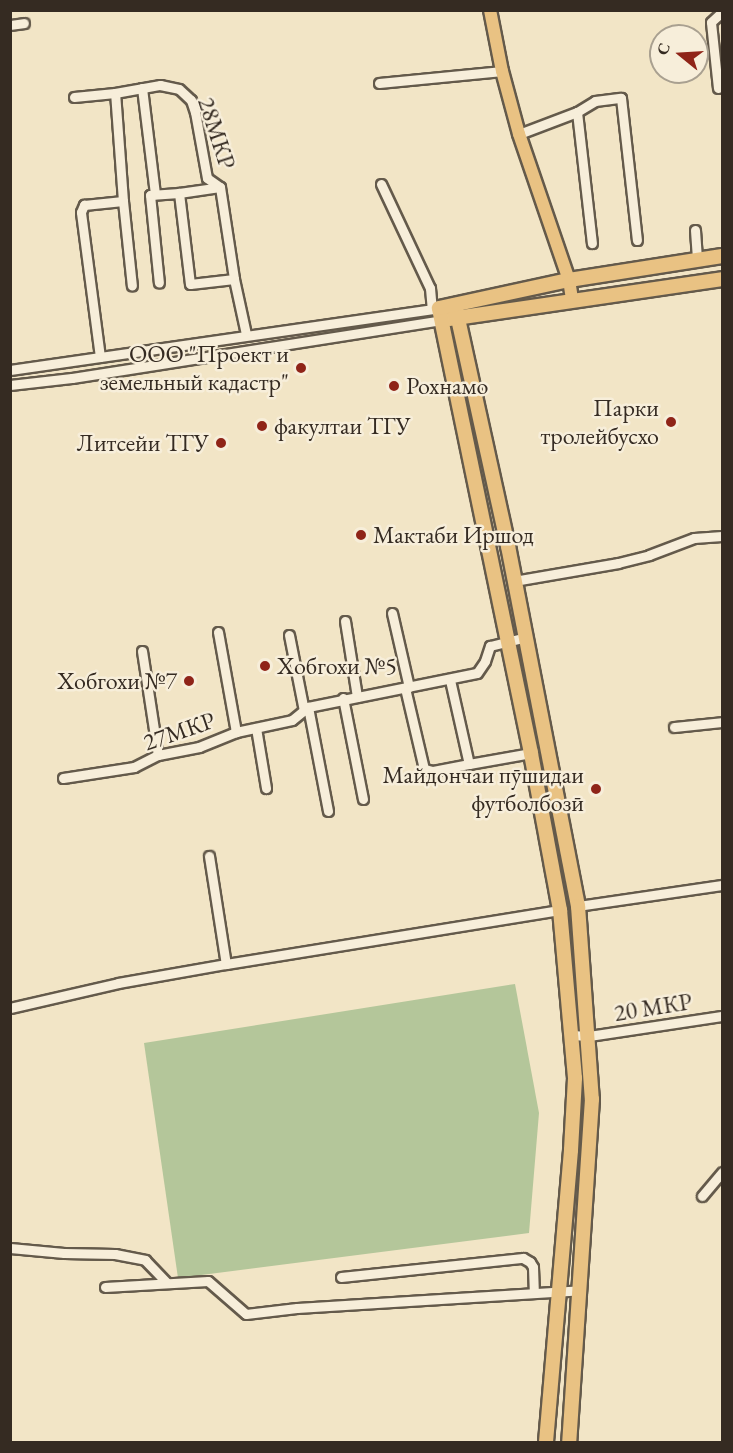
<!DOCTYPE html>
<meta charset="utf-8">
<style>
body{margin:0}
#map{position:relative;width:733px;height:1453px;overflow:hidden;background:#f2e5c6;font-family:"EB Garamond",serif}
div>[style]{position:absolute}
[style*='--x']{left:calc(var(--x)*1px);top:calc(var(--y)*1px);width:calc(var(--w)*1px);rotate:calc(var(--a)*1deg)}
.green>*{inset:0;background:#b4c69a}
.roads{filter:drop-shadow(2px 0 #645a4b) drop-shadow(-2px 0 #645a4b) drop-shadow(0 2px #645a4b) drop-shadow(0 -2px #645a4b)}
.minor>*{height:9px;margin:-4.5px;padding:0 4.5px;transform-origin:4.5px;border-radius:4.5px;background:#f7eeda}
.major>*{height:12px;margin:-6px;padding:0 6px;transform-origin:6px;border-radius:6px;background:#e9c283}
.highway>*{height:14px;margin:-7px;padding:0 7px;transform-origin:7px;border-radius:7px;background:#e9c283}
.dots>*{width:16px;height:16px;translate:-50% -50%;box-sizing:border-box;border:3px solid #f7eeda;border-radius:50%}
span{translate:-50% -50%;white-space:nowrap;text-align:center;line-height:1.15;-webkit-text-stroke:5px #f7eeda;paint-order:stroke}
.street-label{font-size:24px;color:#352b22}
.poi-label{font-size:24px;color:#352b22}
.right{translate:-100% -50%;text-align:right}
.left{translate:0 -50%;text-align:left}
.frame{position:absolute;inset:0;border:12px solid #352b22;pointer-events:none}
.north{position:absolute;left:649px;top:24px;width:60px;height:60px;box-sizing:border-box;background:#f7eeda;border:2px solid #a9a090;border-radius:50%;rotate:288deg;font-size:16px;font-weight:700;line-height:24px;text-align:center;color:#352b22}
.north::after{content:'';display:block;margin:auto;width:21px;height:27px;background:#8f2418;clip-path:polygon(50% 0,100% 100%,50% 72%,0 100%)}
</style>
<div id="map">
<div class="green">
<i style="clip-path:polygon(515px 984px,539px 1113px,529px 1233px,178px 1278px,144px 1043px)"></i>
</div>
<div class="roads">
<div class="minor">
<i style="--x:10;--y:25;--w:14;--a:-8"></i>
<i style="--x:379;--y:83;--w:124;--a:-5.6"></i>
<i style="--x:142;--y:88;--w:107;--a:83"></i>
<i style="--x:718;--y:88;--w:66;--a:-96.1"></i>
<i style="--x:711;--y:22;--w:15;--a:-42"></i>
<i style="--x:74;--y:97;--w:41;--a:-5.6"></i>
<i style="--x:577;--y:112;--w:132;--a:83.5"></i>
<i style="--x:519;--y:134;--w:62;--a:-20.8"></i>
<i style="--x:577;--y:112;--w:21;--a:-31"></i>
<i style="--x:595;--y:101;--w:26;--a:-7"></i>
<i style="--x:621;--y:98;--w:143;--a:83.6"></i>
<i style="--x:381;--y:184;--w:115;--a:64.8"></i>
<i style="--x:430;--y:288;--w:21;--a:85"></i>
<i style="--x:179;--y:193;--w:41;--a:-8.3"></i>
<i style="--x:123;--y:201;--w:108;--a:-94.2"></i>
<i style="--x:115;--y:93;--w:46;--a:-10.1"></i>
<i style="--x:160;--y:85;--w:19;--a:12"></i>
<i style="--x:179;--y:89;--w:16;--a:43"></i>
<i style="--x:191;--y:100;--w:13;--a:72"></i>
<i style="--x:195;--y:112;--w:67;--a:79.7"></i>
<i style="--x:207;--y:178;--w:16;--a:35"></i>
<i style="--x:220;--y:187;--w:93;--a:81.3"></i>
<i style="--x:234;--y:279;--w:44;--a:173.5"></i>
<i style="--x:190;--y:284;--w:92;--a:-96.9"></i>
<i style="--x:179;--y:193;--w:29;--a:176"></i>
<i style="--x:150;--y:195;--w:88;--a:84.2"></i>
<i style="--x:695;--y:230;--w:30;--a:86"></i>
<i style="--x:234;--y:279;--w:56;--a:77.7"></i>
<i style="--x:100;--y:357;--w:146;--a:-97.5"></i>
<i style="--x:81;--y:212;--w:8;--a:-67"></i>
<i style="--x:84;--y:205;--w:39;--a:-6"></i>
<i style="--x:123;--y:201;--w:85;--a:84"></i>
<i style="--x:10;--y:370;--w:433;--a:-8.2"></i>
<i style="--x:10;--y:385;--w:62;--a:-6.4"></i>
<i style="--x:72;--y:378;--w:374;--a:-8.9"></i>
<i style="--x:514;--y:581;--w:106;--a:-9.8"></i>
<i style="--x:618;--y:563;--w:32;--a:-14"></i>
<i style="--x:649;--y:555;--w:48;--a:-20.7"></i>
<i style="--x:694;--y:538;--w:28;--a:-4"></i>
<i style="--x:392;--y:613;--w:76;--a:77.1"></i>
<i style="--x:345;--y:621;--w:77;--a:81"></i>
<i style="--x:218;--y:632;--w:102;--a:79.8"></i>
<i style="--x:289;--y:635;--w:77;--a:78.8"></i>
<i style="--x:142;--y:651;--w:105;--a:81.3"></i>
<i style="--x:450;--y:680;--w:86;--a:77.3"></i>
<i style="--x:469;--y:764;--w:63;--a:-10.1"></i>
<i style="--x:405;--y:688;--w:83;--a:76.8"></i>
<i style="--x:424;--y:769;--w:9;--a:13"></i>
<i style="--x:433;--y:771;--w:37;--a:-11"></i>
<i style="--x:343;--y:698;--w:103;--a:78.8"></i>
<i style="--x:308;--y:707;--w:106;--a:79.1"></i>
<i style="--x:674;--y:727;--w:48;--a:-5.9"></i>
<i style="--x:256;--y:728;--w:61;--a:80.5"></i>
<i style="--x:63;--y:778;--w:72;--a:-8.8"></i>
<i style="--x:134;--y:767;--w:27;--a:-27"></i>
<i style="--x:158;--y:755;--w:42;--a:-11"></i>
<i style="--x:199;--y:747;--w:40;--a:-22"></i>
<i style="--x:236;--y:732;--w:57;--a:-12.1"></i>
<i style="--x:292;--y:720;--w:21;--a:-39"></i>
<i style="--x:308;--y:707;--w:172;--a:-11.4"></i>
<i style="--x:477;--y:673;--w:14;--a:-56"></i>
<i style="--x:485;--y:661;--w:16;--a:-72"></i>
<i style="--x:490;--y:646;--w:36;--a:-14"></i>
<i style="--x:209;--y:856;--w:109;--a:81.1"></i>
<i style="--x:578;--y:906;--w:146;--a:-8.3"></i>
<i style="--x:10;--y:1008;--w:111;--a:-13"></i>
<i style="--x:118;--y:983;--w:110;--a:-10"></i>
<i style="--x:226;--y:964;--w:338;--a:-9.2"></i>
<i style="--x:571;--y:1035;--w:18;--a:3"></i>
<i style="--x:589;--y:1036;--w:134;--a:-8.6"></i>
<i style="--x:702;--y:1196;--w:31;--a:-50"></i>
<i style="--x:10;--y:1248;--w:54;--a:5.3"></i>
<i style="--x:64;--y:1253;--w:51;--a:1.1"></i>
<i style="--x:115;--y:1254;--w:31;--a:11"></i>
<i style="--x:145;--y:1260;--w:32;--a:46"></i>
<i style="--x:341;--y:1277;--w:183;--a:-6"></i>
<i style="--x:523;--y:1258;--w:8;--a:30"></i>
<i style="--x:530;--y:1262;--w:6;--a:59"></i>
<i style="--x:533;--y:1267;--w:26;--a:88"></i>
<i style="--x:105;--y:1287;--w:103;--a:-3.3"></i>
<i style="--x:208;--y:1281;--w:50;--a:41"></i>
<i style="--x:246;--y:1314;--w:51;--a:-6.7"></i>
<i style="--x:297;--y:1308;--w:284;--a:-3.6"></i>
</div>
<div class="major">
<i style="--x:490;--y:10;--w:62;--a:78.9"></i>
<i style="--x:502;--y:71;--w:65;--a:74.9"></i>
<i style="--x:519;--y:134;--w:154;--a:71.1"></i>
<i style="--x:569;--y:280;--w:19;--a:81"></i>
</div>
<div class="highway">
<i style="--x:455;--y:305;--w:247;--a:77.6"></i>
<i style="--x:508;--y:546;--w:367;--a:79"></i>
<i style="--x:578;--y:906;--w:194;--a:85.9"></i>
<i style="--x:592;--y:1099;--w:344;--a:93.8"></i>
<i style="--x:449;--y:319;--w:276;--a:-8.3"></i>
<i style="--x:546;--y:1442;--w:293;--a:-85.1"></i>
<i style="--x:571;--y:1150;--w:72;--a:-86.8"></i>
<i style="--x:575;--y:1078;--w:169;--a:-95.1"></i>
<i style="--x:560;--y:910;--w:160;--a:-100.5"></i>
<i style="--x:531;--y:753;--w:454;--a:-101.7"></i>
<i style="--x:439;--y:308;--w:133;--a:-12.2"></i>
<i style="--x:569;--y:280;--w:155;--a:-8.9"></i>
</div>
</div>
<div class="dots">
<i style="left:301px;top:368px;background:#8f2418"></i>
<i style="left:394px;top:386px;background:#8f2418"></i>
<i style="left:671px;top:422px;background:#8f2418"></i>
<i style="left:262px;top:426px;background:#8f2418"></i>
<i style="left:221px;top:443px;background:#8f2418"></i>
<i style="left:361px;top:535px;background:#8f2418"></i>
<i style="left:265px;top:666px;background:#8f2418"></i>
<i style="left:189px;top:681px;background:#8f2418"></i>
<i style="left:596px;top:789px;background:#8f2418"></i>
</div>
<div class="street-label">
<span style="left:217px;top:133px;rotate:72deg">28МКР</span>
<span style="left:179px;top:731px;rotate:-19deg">27МКР</span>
<span style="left:653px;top:1007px;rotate:-9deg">20 МКР</span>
</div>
<div class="poi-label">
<span class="right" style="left:289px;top:368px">ООО "Проект и<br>земельный кадастр"</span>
<span class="left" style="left:406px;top:386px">Рохнамо</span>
<span class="right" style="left:659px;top:422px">Парки<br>тролейбусхо</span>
<span class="left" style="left:274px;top:426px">факултаи ТГУ</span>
<span class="right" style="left:209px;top:443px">Литсейи ТГУ</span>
<span class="left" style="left:373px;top:535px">Мактаби Иршод</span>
<span class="left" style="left:277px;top:666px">Хобгохи №5</span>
<span class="right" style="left:177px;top:681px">Хобгохи №7</span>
<span class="right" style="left:584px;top:789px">Майдончаи пӯшидаи<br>футболбозӣ</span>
</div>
<div class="frame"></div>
<div class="north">С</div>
</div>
